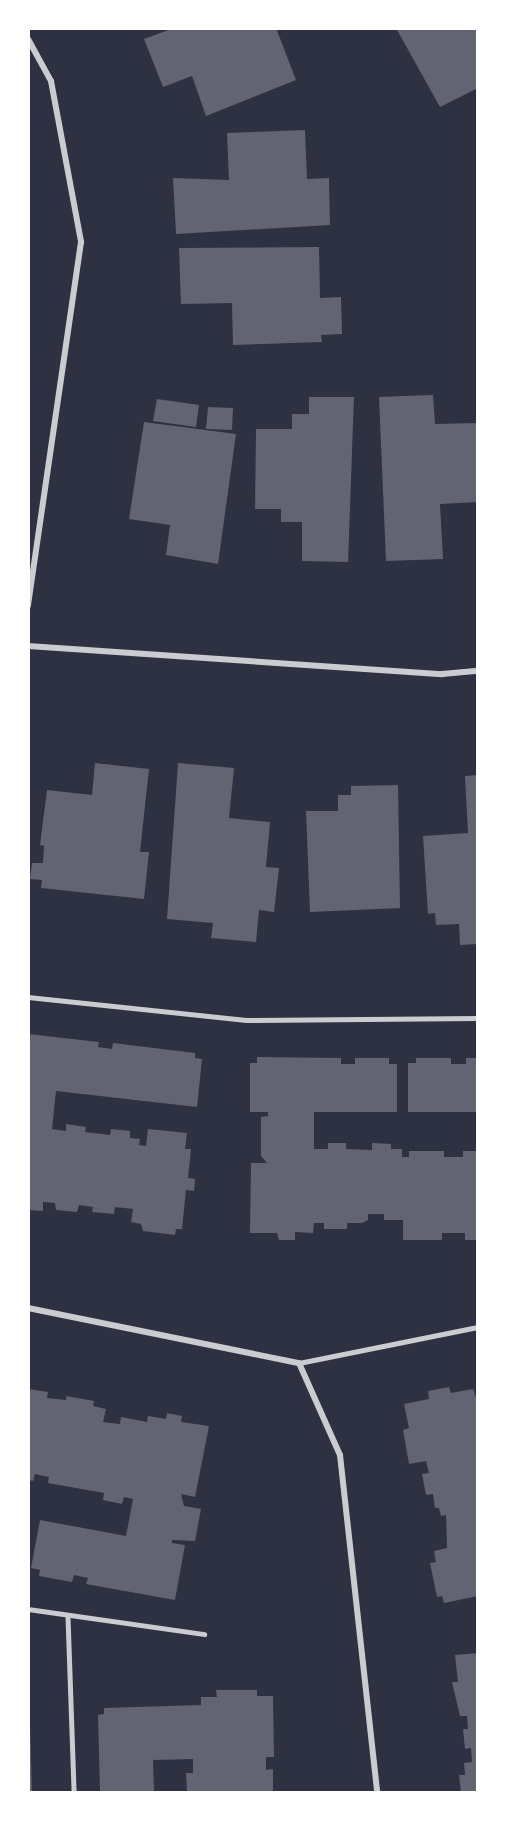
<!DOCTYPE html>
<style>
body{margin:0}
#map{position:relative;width:506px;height:1821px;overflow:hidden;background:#2d3142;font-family:"Sofia Sans Condensed",sans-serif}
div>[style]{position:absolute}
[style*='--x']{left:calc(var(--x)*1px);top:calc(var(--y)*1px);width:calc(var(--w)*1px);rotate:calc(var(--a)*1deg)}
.building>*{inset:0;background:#626471}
.service>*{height:4.5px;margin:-2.25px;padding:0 2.25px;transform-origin:2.25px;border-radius:2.25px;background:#caccd0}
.minor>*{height:6px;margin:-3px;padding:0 3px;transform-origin:3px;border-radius:3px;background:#caccd0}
span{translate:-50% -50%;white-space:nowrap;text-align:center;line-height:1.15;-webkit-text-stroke:4.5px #fff;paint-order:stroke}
.frame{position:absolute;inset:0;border:30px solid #fff;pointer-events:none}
</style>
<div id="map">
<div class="building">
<i style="clip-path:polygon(174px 28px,276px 28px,296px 80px,206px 116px,192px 76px,163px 87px,144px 39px)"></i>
<i style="clip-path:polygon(396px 28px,478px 28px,478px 88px,440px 107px)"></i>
<i style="clip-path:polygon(305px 130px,307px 179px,329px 178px,330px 225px,176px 234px,173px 178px,229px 180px,227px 133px)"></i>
<i style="clip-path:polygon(319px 247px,320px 298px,341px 297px,342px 334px,321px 335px,322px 342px,233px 345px,232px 303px,181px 304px,179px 248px)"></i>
<i style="clip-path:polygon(433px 395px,435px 424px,478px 423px,478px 502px,440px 504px,443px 559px,386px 561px,379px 397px)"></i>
<i style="clip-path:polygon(309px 397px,354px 397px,348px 562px,302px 561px,302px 522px,281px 522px,281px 509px,255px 509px,256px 429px,292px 429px,292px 414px,309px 414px)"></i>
<i style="clip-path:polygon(157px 399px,199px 405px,196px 427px,153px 421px)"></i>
<i style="clip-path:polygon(208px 407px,233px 408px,232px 430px,206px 429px)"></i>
<i style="clip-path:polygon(144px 422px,236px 434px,218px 564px,166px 555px,170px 525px,129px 519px)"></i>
<i style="clip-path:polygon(95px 763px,149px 769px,140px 852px,149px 852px,144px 899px,41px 888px,42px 880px,30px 879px,32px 863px,43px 863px,44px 846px,40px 845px,47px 790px,92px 795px)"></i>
<i style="clip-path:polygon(178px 763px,234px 768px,229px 818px,270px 822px,266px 867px,279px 868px,274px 912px,259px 910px,256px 942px,211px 938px,213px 923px,167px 919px)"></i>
<i style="clip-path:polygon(478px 775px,478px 944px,460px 945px,459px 924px,436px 925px,435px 913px,428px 914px,423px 836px,468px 833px,465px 776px)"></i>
<i style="clip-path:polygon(398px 785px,400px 908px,310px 912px,306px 811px,338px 811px,338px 795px,351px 795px,351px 786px)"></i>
<i style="clip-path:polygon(28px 1034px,99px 1042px,98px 1047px,112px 1049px,113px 1043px,195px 1053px,195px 1058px,202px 1059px,197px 1107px,56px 1091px,52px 1129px,66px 1131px,66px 1124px,86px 1127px,85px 1132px,110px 1135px,111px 1129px,130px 1131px,130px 1138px,140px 1139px,139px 1145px,146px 1146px,148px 1129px,187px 1133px,185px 1149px,191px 1149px,188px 1178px,195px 1179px,194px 1191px,186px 1190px,182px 1229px,176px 1229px,175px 1235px,143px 1231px,141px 1224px,131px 1222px,133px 1209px,115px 1207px,114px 1214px,92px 1212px,93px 1207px,79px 1205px,77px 1212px,56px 1210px,55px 1203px,43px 1202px,43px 1211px,28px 1210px)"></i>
<i style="clip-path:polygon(257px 1057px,341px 1058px,341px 1064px,355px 1064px,355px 1058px,389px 1058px,389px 1064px,397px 1064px,397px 1112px,314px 1112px,314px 1149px,328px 1149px,328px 1143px,346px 1143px,346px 1149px,372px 1150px,372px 1143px,391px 1144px,391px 1149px,402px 1149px,402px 1157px,409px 1157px,409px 1151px,444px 1151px,444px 1157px,463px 1157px,463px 1151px,478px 1151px,478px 1240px,465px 1240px,465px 1233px,442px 1233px,442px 1240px,403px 1240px,403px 1220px,384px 1220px,384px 1214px,368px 1214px,368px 1220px,362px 1223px,347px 1223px,347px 1229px,324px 1229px,324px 1223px,314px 1223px,313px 1233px,295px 1232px,295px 1240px,279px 1240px,277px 1233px,250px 1233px,251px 1163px,267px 1163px,261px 1156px,261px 1117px,268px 1116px,268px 1112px,250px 1112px,250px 1063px,257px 1063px)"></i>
<i style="clip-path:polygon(416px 1058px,451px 1058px,451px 1064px,466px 1064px,466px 1058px,478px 1058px,478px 1112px,408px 1112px,408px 1063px,416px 1063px)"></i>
<i style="clip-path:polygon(449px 1387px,451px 1393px,473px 1389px,478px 1404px,478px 1596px,444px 1603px,442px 1596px,437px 1597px,430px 1563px,436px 1562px,434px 1551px,447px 1548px,446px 1515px,441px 1516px,439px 1508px,435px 1508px,433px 1494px,426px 1495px,422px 1474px,429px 1473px,426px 1461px,409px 1464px,403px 1430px,409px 1428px,404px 1404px,429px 1399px,428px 1391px)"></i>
<i style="clip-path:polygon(28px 1389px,48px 1392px,47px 1398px,66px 1400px,66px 1396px,94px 1401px,93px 1406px,106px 1409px,103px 1422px,120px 1424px,121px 1417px,147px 1422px,148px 1416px,166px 1419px,167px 1413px,182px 1416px,181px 1422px,209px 1426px,195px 1497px,181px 1494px,184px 1506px,201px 1509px,195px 1541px,172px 1540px,172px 1543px,185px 1545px,175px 1600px,86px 1584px,88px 1578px,74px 1575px,72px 1582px,39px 1576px,40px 1570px,31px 1568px,40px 1520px,126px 1536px,133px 1499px,124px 1497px,122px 1504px,103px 1500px,104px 1493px,48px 1483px,49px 1477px,35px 1474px,33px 1481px,28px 1480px)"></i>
<i style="clip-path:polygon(478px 1653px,478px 1792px,461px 1792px,459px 1775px,465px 1775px,464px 1763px,472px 1762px,471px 1748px,465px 1749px,463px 1729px,468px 1729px,467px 1716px,460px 1716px,452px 1682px,458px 1682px,455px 1655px)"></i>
<i style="clip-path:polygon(216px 1690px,257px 1690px,257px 1696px,273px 1696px,274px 1757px,266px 1757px,266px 1770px,273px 1769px,273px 1792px,187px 1792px,186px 1773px,193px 1773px,193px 1759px,153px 1760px,154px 1792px,100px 1792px,98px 1715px,104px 1714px,104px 1708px,201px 1705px,201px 1697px,217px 1697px)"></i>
<i style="clip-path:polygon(28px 1724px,30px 1724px,32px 1792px,28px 1792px)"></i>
</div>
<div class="service">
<i style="--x:28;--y:997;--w:219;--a:6"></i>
<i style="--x:246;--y:1020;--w:232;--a:-0.5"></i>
<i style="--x:299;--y:1363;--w:183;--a:-11.4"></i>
<i style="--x:28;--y:1609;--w:178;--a:8.1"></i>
<i style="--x:68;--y:1617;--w:175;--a:88"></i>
</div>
<div class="minor">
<i style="--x:28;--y:39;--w:48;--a:61.3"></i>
<i style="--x:51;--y:81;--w:164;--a:79.4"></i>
<i style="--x:81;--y:242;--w:368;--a:98.3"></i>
<i style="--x:28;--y:646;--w:415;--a:3.9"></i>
<i style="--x:442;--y:674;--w:36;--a:-5"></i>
<i style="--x:28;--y:1308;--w:277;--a:11.5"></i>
<i style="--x:299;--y:1363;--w:101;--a:66"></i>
<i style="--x:340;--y:1455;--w:339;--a:83.7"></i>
</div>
<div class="frame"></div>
</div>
